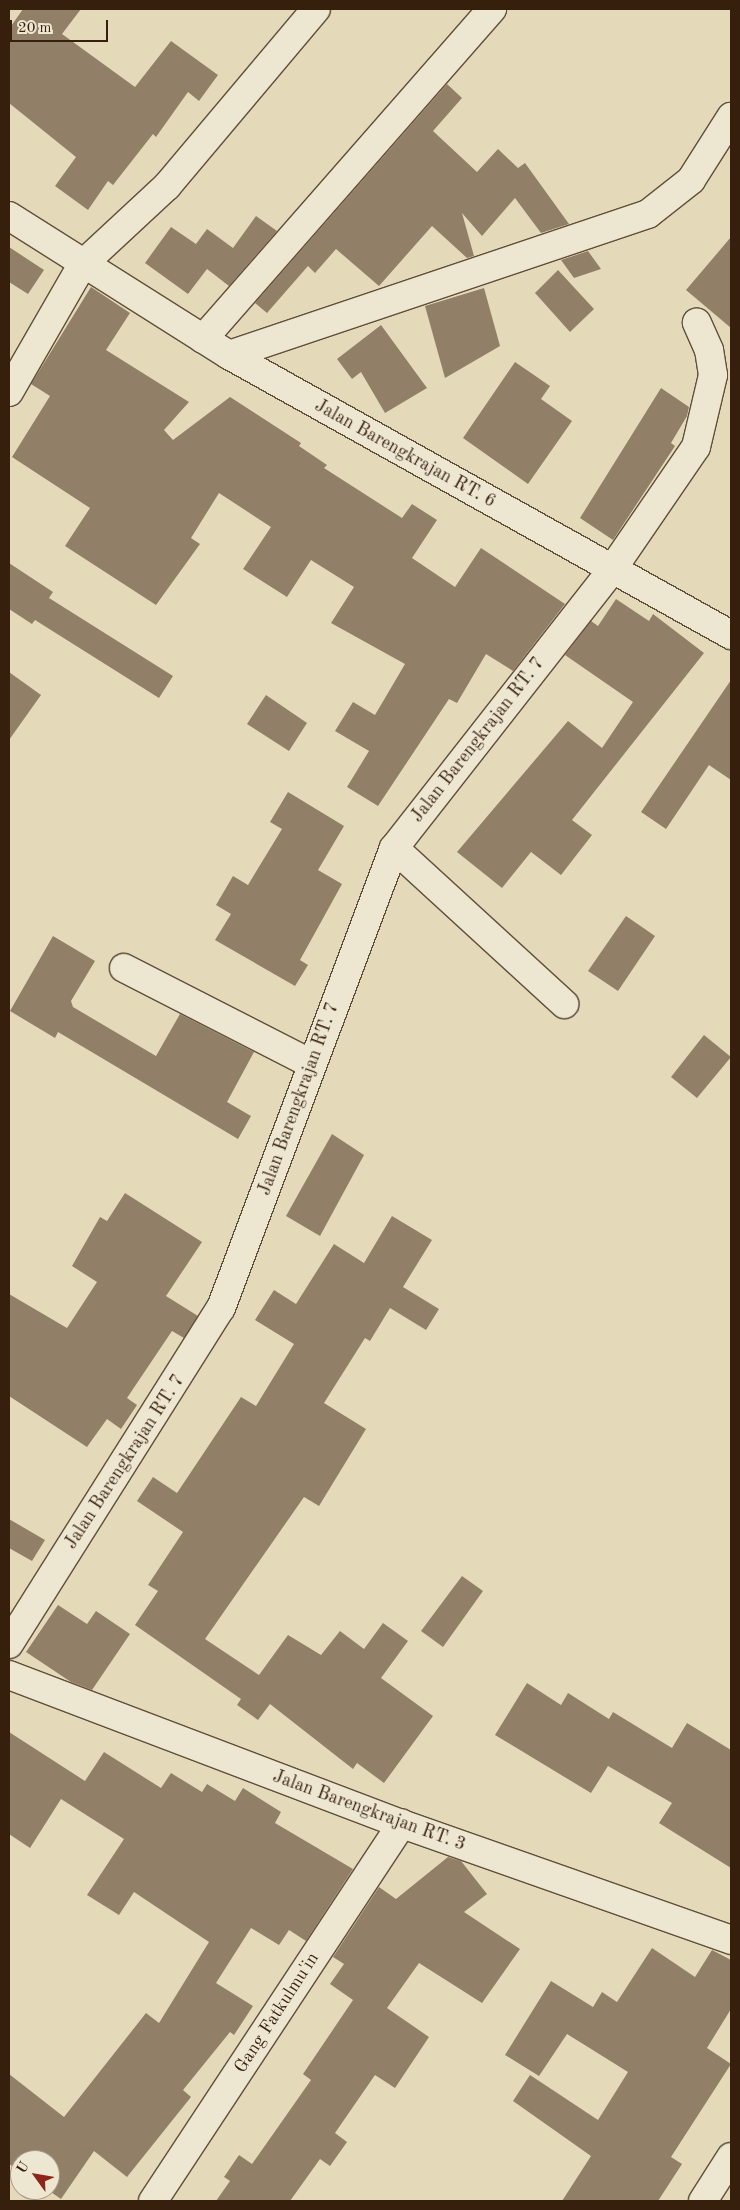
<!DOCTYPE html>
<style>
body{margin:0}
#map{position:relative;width:740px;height:2210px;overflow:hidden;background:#e4dab9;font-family:"Old Standard TT",serif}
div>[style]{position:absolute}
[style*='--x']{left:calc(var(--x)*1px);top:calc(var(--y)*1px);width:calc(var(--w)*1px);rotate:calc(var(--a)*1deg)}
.building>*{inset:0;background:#918067}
.roads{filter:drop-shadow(1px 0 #624e39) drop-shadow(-1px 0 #624e39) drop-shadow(0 1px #624e39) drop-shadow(0 -1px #624e39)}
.minor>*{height:28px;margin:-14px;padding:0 14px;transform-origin:14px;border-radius:14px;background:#ede7d2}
span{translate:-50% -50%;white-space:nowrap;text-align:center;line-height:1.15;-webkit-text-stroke:4px #ede7d2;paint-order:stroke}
.street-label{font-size:18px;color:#371f0e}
.frame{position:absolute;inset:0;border:10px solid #371f0e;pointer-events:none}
.north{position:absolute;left:10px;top:2150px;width:50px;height:50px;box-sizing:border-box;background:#ede7d2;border:1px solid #a49784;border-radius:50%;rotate:302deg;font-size:14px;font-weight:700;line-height:20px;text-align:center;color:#371f0e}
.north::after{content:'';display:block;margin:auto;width:18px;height:22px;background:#8f2418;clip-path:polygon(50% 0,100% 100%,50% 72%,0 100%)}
.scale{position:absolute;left:10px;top:20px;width:98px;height:22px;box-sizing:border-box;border:2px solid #371f0e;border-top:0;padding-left:6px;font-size:15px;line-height:18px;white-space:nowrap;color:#371f0e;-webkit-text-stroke:4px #ede7d2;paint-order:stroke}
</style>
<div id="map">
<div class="building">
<i style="clip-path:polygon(23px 9px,81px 9px,62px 34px,135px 87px,171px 41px,218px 75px,199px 101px,188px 92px,156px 137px,153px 134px,113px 185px,108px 181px,88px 210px,55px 186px,76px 157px,9px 103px,9px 29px)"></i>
<i style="clip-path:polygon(447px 84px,462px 98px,433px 131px,477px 172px,498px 149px,518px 168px,525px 163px,569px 224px,541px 233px,515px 198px,482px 236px,462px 213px,474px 256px,467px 258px,432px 226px,379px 286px,336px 249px,315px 273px,308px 266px,267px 313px,255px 303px)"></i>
<i style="clip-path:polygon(256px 216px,277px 231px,229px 286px,207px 269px,188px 294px,145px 263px,171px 227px,196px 244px,207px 229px,233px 248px)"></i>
<i style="clip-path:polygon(731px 237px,731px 328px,686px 290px)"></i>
<i style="clip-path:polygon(9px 247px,44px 270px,28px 294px,9px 282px)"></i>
<i style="clip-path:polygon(588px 251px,601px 269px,574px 278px,561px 260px)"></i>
<i style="clip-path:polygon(558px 270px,594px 309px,570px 332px,535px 293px)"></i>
<i style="clip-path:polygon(91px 287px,130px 313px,106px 350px,189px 402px,164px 430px,173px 440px,230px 397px,301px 443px,299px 446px,327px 465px,324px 468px,402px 518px,412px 504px,437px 520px,412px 558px,455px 587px,481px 548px,565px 604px,513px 671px,486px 654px,457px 703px,449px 699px,378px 806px,347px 787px,369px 751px,335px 731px,353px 702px,375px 715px,405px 664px,331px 623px,354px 587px,311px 560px,287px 597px,243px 569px,271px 527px,219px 493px,191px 538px,200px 544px,156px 605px,65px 546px,90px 508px,12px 457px,50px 396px,31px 384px)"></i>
<i style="clip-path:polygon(484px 288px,500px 346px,445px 378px,425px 306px)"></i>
<i style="clip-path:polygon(381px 325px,427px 388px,385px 413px,361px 372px,352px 379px,337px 359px)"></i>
<i style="clip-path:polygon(515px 362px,550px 386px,541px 399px,572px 421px,528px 484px,463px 438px)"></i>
<i style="clip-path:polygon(661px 388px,689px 407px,687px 416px,671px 443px,675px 446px,613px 540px,580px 518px)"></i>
<i style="clip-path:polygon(9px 563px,53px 592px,49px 598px,173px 676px,159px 698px,35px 620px,32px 624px,9px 609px)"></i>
<i style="clip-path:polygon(616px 599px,649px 621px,653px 614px,704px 653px,572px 820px,592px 835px,561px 875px,531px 852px,502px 888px,457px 852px,568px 721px,602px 748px,633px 702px,565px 655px,591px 621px,598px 626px)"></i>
<i style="clip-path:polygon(9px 672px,41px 695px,9px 740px)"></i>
<i style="clip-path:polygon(731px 680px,731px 780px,709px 765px,666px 829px,641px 812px)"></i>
<i style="clip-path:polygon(266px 695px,307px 723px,289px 751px,247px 724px)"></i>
<i style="clip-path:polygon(288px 792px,344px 826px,318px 870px,342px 884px,300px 960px,308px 965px,295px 986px,215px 940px,231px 914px,216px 905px,233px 876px,248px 885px,282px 829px,270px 822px)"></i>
<i style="clip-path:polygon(626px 916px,655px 936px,618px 991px,588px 971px)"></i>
<i style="clip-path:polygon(53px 936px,95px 961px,71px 1001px,73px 1007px,156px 1056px,180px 1014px,254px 1052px,227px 1102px,251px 1116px,238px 1139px,58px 1032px,55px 1038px,10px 1011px)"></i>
<i style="clip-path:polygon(704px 1035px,731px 1057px,697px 1098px,671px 1077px)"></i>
<i style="clip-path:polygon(332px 1134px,364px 1155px,320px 1236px,286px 1216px)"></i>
<i style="clip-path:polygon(125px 1193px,202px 1242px,166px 1296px,198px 1316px,184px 1338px,172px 1331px,127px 1398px,137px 1405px,121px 1429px,107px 1419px,87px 1447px,9px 1396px,9px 1294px,67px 1328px,97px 1282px,72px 1266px,100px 1217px,107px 1221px)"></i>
<i style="clip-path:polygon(392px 1216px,432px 1240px,403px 1287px,439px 1309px,426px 1330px,390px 1308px,370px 1341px,365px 1338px,324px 1403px,366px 1429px,319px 1506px,304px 1497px,205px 1639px,259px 1675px,288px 1635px,321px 1655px,340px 1631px,364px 1649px,383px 1623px,408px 1641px,381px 1678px,433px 1716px,384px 1783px,357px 1763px,353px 1769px,270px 1704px,258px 1720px,237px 1705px,241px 1699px,135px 1625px,158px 1591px,148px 1585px,183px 1532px,137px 1501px,153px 1477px,177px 1493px,241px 1397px,256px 1406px,294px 1344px,255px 1320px,274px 1290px,296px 1304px,334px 1244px,364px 1263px)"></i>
<i style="clip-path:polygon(9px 1519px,45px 1540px,32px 1561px,9px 1548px)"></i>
<i style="clip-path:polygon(462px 1576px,483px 1591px,443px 1647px,421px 1631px)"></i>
<i style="clip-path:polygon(58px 1605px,87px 1624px,96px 1611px,130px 1634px,92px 1690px,71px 1682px,26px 1652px)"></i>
<i style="clip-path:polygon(527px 1683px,561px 1705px,568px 1693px,609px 1719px,613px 1712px,672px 1748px,687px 1723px,731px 1750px,731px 1868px,659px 1823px,672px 1803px,608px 1766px,591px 1793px,495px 1735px)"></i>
<i style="clip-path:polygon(9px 1732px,85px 1781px,104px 1752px,161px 1788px,171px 1773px,202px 1792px,207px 1784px,235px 1801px,243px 1788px,281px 1812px,275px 1823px,353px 1869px,306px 1941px,289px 1930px,279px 1945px,251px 1928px,216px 1983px,253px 2006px,234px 2035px,230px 2032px,183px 2090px,191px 2097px,127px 2177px,94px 2151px,61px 2199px,48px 2190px,50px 2160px,20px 2160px,20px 2171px,9px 2164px,9px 2074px,64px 2117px,146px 2013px,159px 2023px,209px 1942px,134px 1892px,119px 1915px,87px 1895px,124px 1839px,61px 1799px,30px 1848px,9px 1834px)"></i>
<i style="clip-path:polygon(448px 1857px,461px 1861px,487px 1894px,464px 1912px,520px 1949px,482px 2003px,419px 1963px,387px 2008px,429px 2037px,395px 2088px,375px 2075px,335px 2133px,347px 2142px,330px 2166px,320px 2159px,290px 2201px,216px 2201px,230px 2181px,224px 2177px,239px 2155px,252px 2164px,311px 2080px,303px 2074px,353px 2000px,330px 1984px,344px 1964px,333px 1957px,379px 1887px,396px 1899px)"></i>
<i style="clip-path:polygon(652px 1948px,695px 1977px,712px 1950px,731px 1960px,731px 2009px,707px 2048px,731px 2064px,671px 2157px,682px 2164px,658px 2201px,562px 2201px,591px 2156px,513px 2101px,530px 2075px,598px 2120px,628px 2072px,567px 2034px,539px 2076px,505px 2055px,551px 1981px,593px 2007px,602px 1992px,617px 2002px)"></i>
</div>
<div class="roads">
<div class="minor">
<i style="--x:9;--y:216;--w:260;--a:32.3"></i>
<i style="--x:229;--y:355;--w:575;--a:29.15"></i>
<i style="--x:203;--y:339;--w:439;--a:-48.8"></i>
<i style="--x:229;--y:355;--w:442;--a:-18.6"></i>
<i style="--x:648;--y:214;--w:55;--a:-38.3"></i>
<i style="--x:691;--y:180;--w:75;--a:-57.6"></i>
<i style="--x:9;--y:392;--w:146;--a:-60.1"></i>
<i style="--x:82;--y:265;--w:116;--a:-42.9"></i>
<i style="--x:167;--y:186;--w:231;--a:-49.9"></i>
<i style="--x:394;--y:848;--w:231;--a:42.5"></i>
<i style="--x:124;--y:968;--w:211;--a:27.1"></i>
<i style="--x:9;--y:1644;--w:397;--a:-57.8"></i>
<i style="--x:221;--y:1308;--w:491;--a:-69.4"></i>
<i style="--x:394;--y:848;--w:352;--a:-51.9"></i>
<i style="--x:611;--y:571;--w:150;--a:-55.6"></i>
<i style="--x:696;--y:447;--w:74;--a:-76.7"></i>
<i style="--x:713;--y:375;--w:25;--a:-99"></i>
<i style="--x:709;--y:350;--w:30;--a:-114"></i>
<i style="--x:9;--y:1675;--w:420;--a:20.8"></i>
<i style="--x:402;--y:1824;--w:349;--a:19.4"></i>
<i style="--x:153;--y:2201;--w:452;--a:-56.6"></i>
<i style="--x:703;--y:2201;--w:52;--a:-57.5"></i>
</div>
</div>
<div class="street-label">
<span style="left:405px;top:454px;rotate:29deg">Jalan Barengkrajan RT. 6</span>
<span style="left:478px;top:740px;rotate:-52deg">Jalan Barengkrajan RT. 7</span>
<span style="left:299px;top:1099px;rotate:-70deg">Jalan Barengkrajan RT. 7</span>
<span style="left:125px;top:1462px;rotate:-57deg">Jalan Barengkrajan RT. 7</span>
<span style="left:369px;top:1811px;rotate:20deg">Jalan Barengkrajan RT. 3</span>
<span style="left:277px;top:2013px;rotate:-57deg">Gang Fatkulmu'in</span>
</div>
<div class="frame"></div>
<div class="north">U</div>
<div class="scale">20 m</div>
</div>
